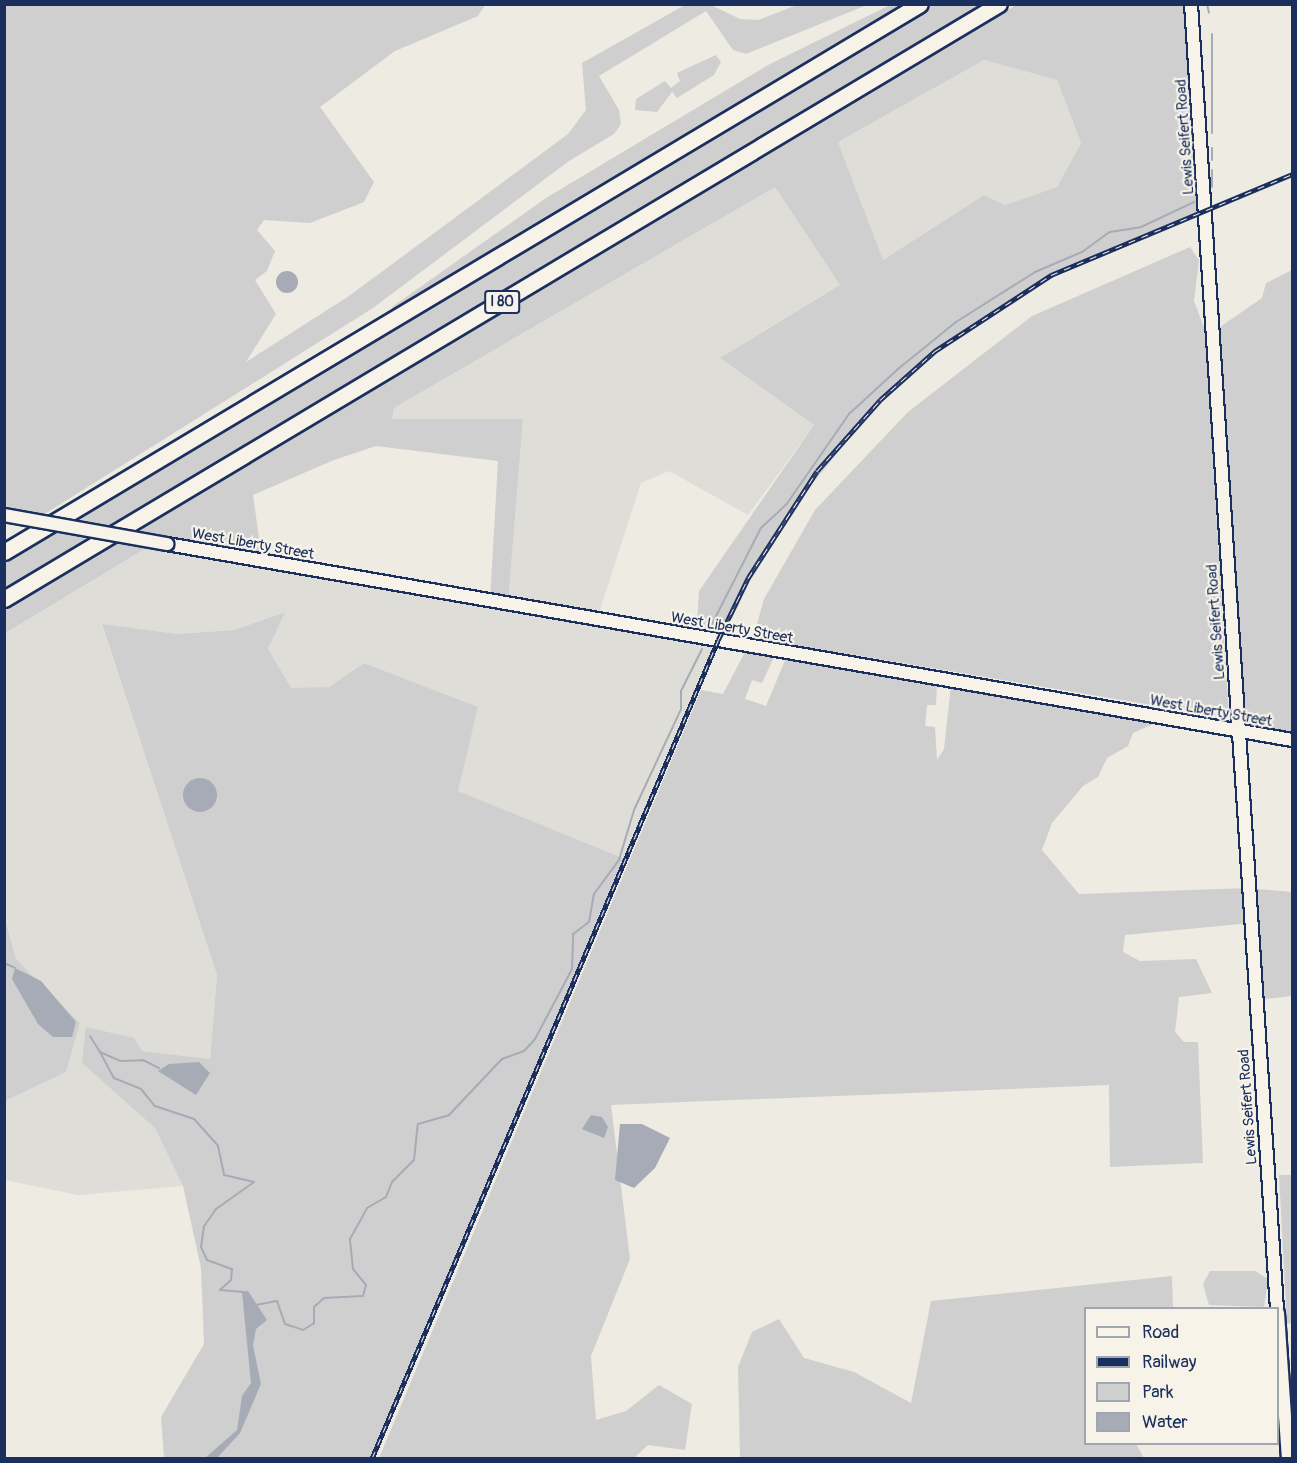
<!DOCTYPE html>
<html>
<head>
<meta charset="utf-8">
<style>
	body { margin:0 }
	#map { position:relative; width:1297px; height:1463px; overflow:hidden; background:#eeebe2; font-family:Pangolin,sans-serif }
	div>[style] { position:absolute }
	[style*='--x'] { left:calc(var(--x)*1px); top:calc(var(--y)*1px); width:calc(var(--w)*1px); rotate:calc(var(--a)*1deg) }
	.built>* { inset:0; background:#deddd8 }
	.green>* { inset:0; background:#cfcfcf }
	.water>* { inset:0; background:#a6abb5 }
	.round { border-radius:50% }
	.stream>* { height:2px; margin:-1px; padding:0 1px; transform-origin:1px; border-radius:1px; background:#a6abb5 }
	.roads { filter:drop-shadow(2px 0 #1b2f5e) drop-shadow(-2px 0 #1b2f5e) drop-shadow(0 2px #1b2f5e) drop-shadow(0 -2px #1b2f5e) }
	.secondary>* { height:12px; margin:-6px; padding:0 6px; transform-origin:6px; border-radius:6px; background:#f7f3e8 }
	.highway>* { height:15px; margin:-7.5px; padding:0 7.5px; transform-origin:7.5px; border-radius:7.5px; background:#f7f3e8 }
	.rail>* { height:4.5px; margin-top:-2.25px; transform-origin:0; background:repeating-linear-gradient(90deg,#f7f3e8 0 7px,#1b2f5e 0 14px); box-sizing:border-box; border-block:2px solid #1b2f5e }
	.bridges { filter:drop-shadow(2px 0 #1b2f5e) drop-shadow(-2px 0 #1b2f5e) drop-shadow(0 2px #1b2f5e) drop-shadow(0 -2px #1b2f5e) }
	.secondary-bridge>* { height:12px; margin:-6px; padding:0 6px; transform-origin:6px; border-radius:6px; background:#f7f3e8 }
	span { translate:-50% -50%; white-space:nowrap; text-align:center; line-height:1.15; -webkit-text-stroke:4.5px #f7f3e8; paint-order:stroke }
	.shield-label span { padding:2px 4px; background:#f7f3e8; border:2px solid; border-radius:4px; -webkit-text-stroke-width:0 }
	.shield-label { font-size:14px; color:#1b2f5e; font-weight:700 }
	.street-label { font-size:15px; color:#1b2f5e }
	.frame { position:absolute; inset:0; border:6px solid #1b2f5e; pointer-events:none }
	.legend { position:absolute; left:1084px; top:1307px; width:195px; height:138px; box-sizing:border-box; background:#f7f3e8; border:2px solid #9fa5b1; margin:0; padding:8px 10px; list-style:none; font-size:18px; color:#1b2f5e }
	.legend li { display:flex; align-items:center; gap:12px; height:30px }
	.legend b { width:30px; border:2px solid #9fa5b1 }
</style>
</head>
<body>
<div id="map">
	<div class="built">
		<div style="clip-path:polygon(984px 60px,1057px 80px,1081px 143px,1057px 187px,1005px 205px,984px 195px,883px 260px,838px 142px)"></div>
		<div style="clip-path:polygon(775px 187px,840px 285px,720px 358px,814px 425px,748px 515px,669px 471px,641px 483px,597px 619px,718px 640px,625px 859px,457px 791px,478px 707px,364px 663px,329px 687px,291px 689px,268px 649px,284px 612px,234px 630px,177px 634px,102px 625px,217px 975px,210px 1059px,142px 1051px,82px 1063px,155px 1127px,183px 1186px,78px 1195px,5px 1180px,5px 1101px,66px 1072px,80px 1023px,16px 959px,5px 913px,4px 633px,148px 547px,508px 604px,523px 420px,391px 419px,394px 408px)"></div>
	</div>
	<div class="green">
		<div style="clip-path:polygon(4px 5px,485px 5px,478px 16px,395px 51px,320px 107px,374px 182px,364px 202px,310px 223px,264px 220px,257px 230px,275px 251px,267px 271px,255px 280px,276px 314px,246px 362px,349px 296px,568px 134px,586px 110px,582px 63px,685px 5px,711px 5px,740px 19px,758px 20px,797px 5px,867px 5px,746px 54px,733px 50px,706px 11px,599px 76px,619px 110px,621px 124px,614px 134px,569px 161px,373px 308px,43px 515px,5px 509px)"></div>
		<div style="clip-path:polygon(890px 5px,907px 5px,395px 311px,392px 307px,546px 198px,770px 64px)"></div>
		<div style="clip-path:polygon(933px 5px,989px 5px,115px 528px,71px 520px)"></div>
		<div style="clip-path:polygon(evenodd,1016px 5px,1191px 5px,1204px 210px,1051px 275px,935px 351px,880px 400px,780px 524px,718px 640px,696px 637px,699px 591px,814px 425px,720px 358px,840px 285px,775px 187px,394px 408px,392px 419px,523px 419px,508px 604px,490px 601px,498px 461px,376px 446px,334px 460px,253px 495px,261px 552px,135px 531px,1016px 5px,984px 60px,1057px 80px,1081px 143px,1057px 187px,1005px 205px,984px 195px,883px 260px,838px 142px,984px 60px)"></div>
		<div style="clip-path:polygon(716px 55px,721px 62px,714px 75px,677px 98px,672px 92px,657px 112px,635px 110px,636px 99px,665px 81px,671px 88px,680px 81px,677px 73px)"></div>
		<div style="clip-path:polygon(1190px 247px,1199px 260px,1194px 301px,1205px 330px,1229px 718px,753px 638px,764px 599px,815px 510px,908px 412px,1032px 316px)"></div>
		<div style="clip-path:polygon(1292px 270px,1292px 740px,1238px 731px,1217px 329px,1262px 298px,1266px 283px)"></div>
		<div style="clip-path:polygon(55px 531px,95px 538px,5px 592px,5px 560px)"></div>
		<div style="clip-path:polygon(117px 542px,148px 547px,5px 633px,5px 609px)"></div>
		<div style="clip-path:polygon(285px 612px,268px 649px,291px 688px,329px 687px,364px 663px,478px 707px,458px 791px,625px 859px,372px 1458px,164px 1458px,161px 1417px,204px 1344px,201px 1268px,183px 1186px,155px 1128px,82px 1063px,86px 1027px,134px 1038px,142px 1051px,210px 1059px,217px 975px,102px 624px,177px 634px,234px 630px)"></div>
		<div style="clip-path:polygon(745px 652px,774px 657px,762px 683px,752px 680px,745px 699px,766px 706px,786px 658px,937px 685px,936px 705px,927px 705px,925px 726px,935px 727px,937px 760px,944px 749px,951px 686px,1158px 722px,1133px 733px,1128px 746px,1107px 758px,1098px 777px,1083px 786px,1052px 823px,1042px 850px,1079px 894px,1248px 888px,1292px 892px,1292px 996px,1256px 1000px,1251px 923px,1125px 935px,1123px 952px,1140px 961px,1196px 959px,1212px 993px,1179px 997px,1175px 1032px,1184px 1042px,1198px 1042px,1203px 1163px,1110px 1167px,1109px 1085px,611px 1105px,630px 1259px,591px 1356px,596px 1420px,626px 1411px,659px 1385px,692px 1404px,685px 1450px,648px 1445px,634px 1458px,379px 1458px,701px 690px,723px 694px)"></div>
		<div style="clip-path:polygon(4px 913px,16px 959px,80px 1023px,66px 1072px,5px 1101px)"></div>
		<div style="clip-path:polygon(1279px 1175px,1292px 1175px,1292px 1323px,1287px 1324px)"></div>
		<div style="clip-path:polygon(1210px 1271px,1255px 1271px,1268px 1279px,1264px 1307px,1209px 1305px,1203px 1284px)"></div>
		<div style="clip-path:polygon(1172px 1276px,1173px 1308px,1086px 1308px,1086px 1444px,1136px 1444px,1144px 1458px,740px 1458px,738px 1367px,752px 1332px,779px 1319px,804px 1358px,854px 1372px,911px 1403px,931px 1301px)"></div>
	</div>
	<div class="water">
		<div class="round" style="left:276px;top:271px;width:22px;height:22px"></div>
		<div class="round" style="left:183px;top:778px;width:34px;height:34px"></div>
		<div style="clip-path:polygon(15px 968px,41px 981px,76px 1022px,72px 1037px,53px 1037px,38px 1024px,12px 979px)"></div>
		<div style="clip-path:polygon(199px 1062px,210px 1073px,196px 1095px,158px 1071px,169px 1064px)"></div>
		<div style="clip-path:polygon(591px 1115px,602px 1117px,608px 1127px,604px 1138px,582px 1129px)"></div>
		<div style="clip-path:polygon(620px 1124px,642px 1124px,670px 1138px,655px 1168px,634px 1188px,615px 1180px)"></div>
		<div style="clip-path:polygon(248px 1291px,267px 1320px,256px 1329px,253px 1345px,261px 1384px,240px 1433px,217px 1458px,205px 1458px,237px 1430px,242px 1396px,251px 1383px,242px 1292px)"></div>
	</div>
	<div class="stream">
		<div style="--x:1207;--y:4;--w:9;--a:77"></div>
		<div style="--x:1212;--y:34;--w:99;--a:90"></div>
		<div style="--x:1212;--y:160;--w:12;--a:-90"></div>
		<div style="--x:1212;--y:170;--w:17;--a:90"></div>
		<div style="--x:711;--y:626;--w:110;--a:-63"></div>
		<div style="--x:761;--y:528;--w:34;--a:-43"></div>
		<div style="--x:786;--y:505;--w:111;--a:-55.3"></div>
		<div style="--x:849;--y:414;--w:67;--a:-42.6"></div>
		<div style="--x:898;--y:369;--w:75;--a:-39"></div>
		<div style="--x:956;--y:322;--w:93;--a:-32.3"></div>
		<div style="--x:1035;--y:272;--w:51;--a:-23.1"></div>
		<div style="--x:1082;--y:252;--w:34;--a:-36"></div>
		<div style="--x:1110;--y:232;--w:31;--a:-9"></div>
		<div style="--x:1141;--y:227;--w:59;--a:-25.3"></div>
		<div style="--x:4;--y:963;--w:12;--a:24"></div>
		<div style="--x:90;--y:1036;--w:19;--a:58"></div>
		<div style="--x:100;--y:1052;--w:22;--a:24"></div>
		<div style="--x:120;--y:1061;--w:23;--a:-2"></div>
		<div style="--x:143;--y:1060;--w:18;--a:27"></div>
		<div style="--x:100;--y:1052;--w:30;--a:62"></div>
		<div style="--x:114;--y:1078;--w:29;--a:22"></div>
		<div style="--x:141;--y:1089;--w:22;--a:51"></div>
		<div style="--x:155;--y:1106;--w:41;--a:18.4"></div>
		<div style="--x:194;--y:1119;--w:36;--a:48"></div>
		<div style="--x:218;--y:1146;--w:30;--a:78"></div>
		<div style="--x:224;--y:1175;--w:31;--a:13"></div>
		<div style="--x:254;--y:1182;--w:47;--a:144.6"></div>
		<div style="--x:216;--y:1209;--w:21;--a:125"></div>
		<div style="--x:204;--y:1226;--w:21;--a:98"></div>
		<div style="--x:201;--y:1247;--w:14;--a:65"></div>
		<div style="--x:207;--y:1260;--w:27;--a:20"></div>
		<div style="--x:232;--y:1269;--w:11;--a:95"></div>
		<div style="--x:231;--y:1280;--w:15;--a:138"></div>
		<div style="--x:220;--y:1290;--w:24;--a:5"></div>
		<div style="--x:256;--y:1305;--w:21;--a:-11"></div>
		<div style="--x:277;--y:1301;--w:24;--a:71"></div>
		<div style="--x:285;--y:1324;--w:19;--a:18"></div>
		<div style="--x:303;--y:1330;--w:13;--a:-32"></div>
		<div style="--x:314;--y:1323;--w:16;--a:-90"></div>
		<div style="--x:314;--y:1307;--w:13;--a:-42"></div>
		<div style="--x:324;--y:1298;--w:39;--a:-3"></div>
		<div style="--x:363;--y:1296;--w:11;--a:-75"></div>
		<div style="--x:366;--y:1285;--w:21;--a:-129"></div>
		<div style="--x:353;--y:1269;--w:30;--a:-96"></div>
		<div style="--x:350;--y:1239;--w:35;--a:-61"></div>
		<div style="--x:367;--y:1208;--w:22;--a:-30"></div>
		<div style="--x:386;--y:1197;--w:16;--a:-68"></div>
		<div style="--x:392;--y:1182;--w:31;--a:-45"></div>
		<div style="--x:414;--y:1160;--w:36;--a:-84"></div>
		<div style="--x:418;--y:1124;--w:32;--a:-16"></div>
		<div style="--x:449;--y:1115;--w:77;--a:-46.6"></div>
		<div style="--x:502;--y:1059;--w:23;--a:-20"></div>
		<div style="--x:524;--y:1051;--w:16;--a:-47"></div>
		<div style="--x:535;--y:1039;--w:79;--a:-62.1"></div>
		<div style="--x:572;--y:969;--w:35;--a:-88"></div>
		<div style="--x:573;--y:934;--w:20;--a:-37"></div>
		<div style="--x:589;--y:922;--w:28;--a:-80"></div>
		<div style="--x:594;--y:894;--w:42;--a:-53.7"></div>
		<div style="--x:619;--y:860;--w:52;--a:-73.3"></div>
		<div style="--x:634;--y:810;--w:111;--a:-65"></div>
		<div style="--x:681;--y:709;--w:18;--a:-90"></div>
		<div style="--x:681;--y:691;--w:47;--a:-63.4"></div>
	</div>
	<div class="roads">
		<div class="secondary">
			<div style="--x:1191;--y:4;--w:1307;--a:86.23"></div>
			<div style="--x:167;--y:544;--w:1142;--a:9.88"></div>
			<div style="--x:1278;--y:1313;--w:145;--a:86.1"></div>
		</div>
		<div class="highway">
			<div style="--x:4;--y:552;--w:1067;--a:-30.89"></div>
			<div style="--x:4;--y:599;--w:1159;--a:-30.88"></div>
		</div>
	</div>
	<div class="rail">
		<div style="--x:372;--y:1458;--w:888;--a:-67.07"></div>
		<div style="--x:718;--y:640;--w:69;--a:-64.2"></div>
		<div style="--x:748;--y:578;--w:127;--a:-57.2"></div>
		<div style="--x:817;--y:471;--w:95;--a:-48.4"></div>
		<div style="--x:880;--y:400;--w:74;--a:-41.7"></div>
		<div style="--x:935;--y:351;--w:139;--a:-33.2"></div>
		<div style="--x:1051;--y:275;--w:261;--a:-22.7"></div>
	</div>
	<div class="bridges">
		<div class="secondary-bridge">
			<div style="--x:4;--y:515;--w:166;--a:10.1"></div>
		</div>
	</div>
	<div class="shield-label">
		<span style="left:502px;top:302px">I 80</span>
	</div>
	<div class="street-label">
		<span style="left:1185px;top:137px;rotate:-94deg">Lewis Seifert Road</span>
		<span style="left:253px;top:544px;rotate:10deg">West Liberty Street</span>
		<span style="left:1216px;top:622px;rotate:-94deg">Lewis Seifert Road</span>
		<span style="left:732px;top:628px;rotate:10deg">West Liberty Street</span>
		<span style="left:1211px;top:711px;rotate:10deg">West Liberty Street</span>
		<span style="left:1248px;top:1107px;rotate:-94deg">Lewis Seifert Road</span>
	</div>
	<div class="frame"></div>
	<ul class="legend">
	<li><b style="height:8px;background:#f7f3e8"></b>Road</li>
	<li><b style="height:8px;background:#1b2f5e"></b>Railway</li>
	<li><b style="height:16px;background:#cfcfcf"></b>Park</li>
	<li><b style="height:16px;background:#a6abb5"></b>Water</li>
	</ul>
</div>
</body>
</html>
